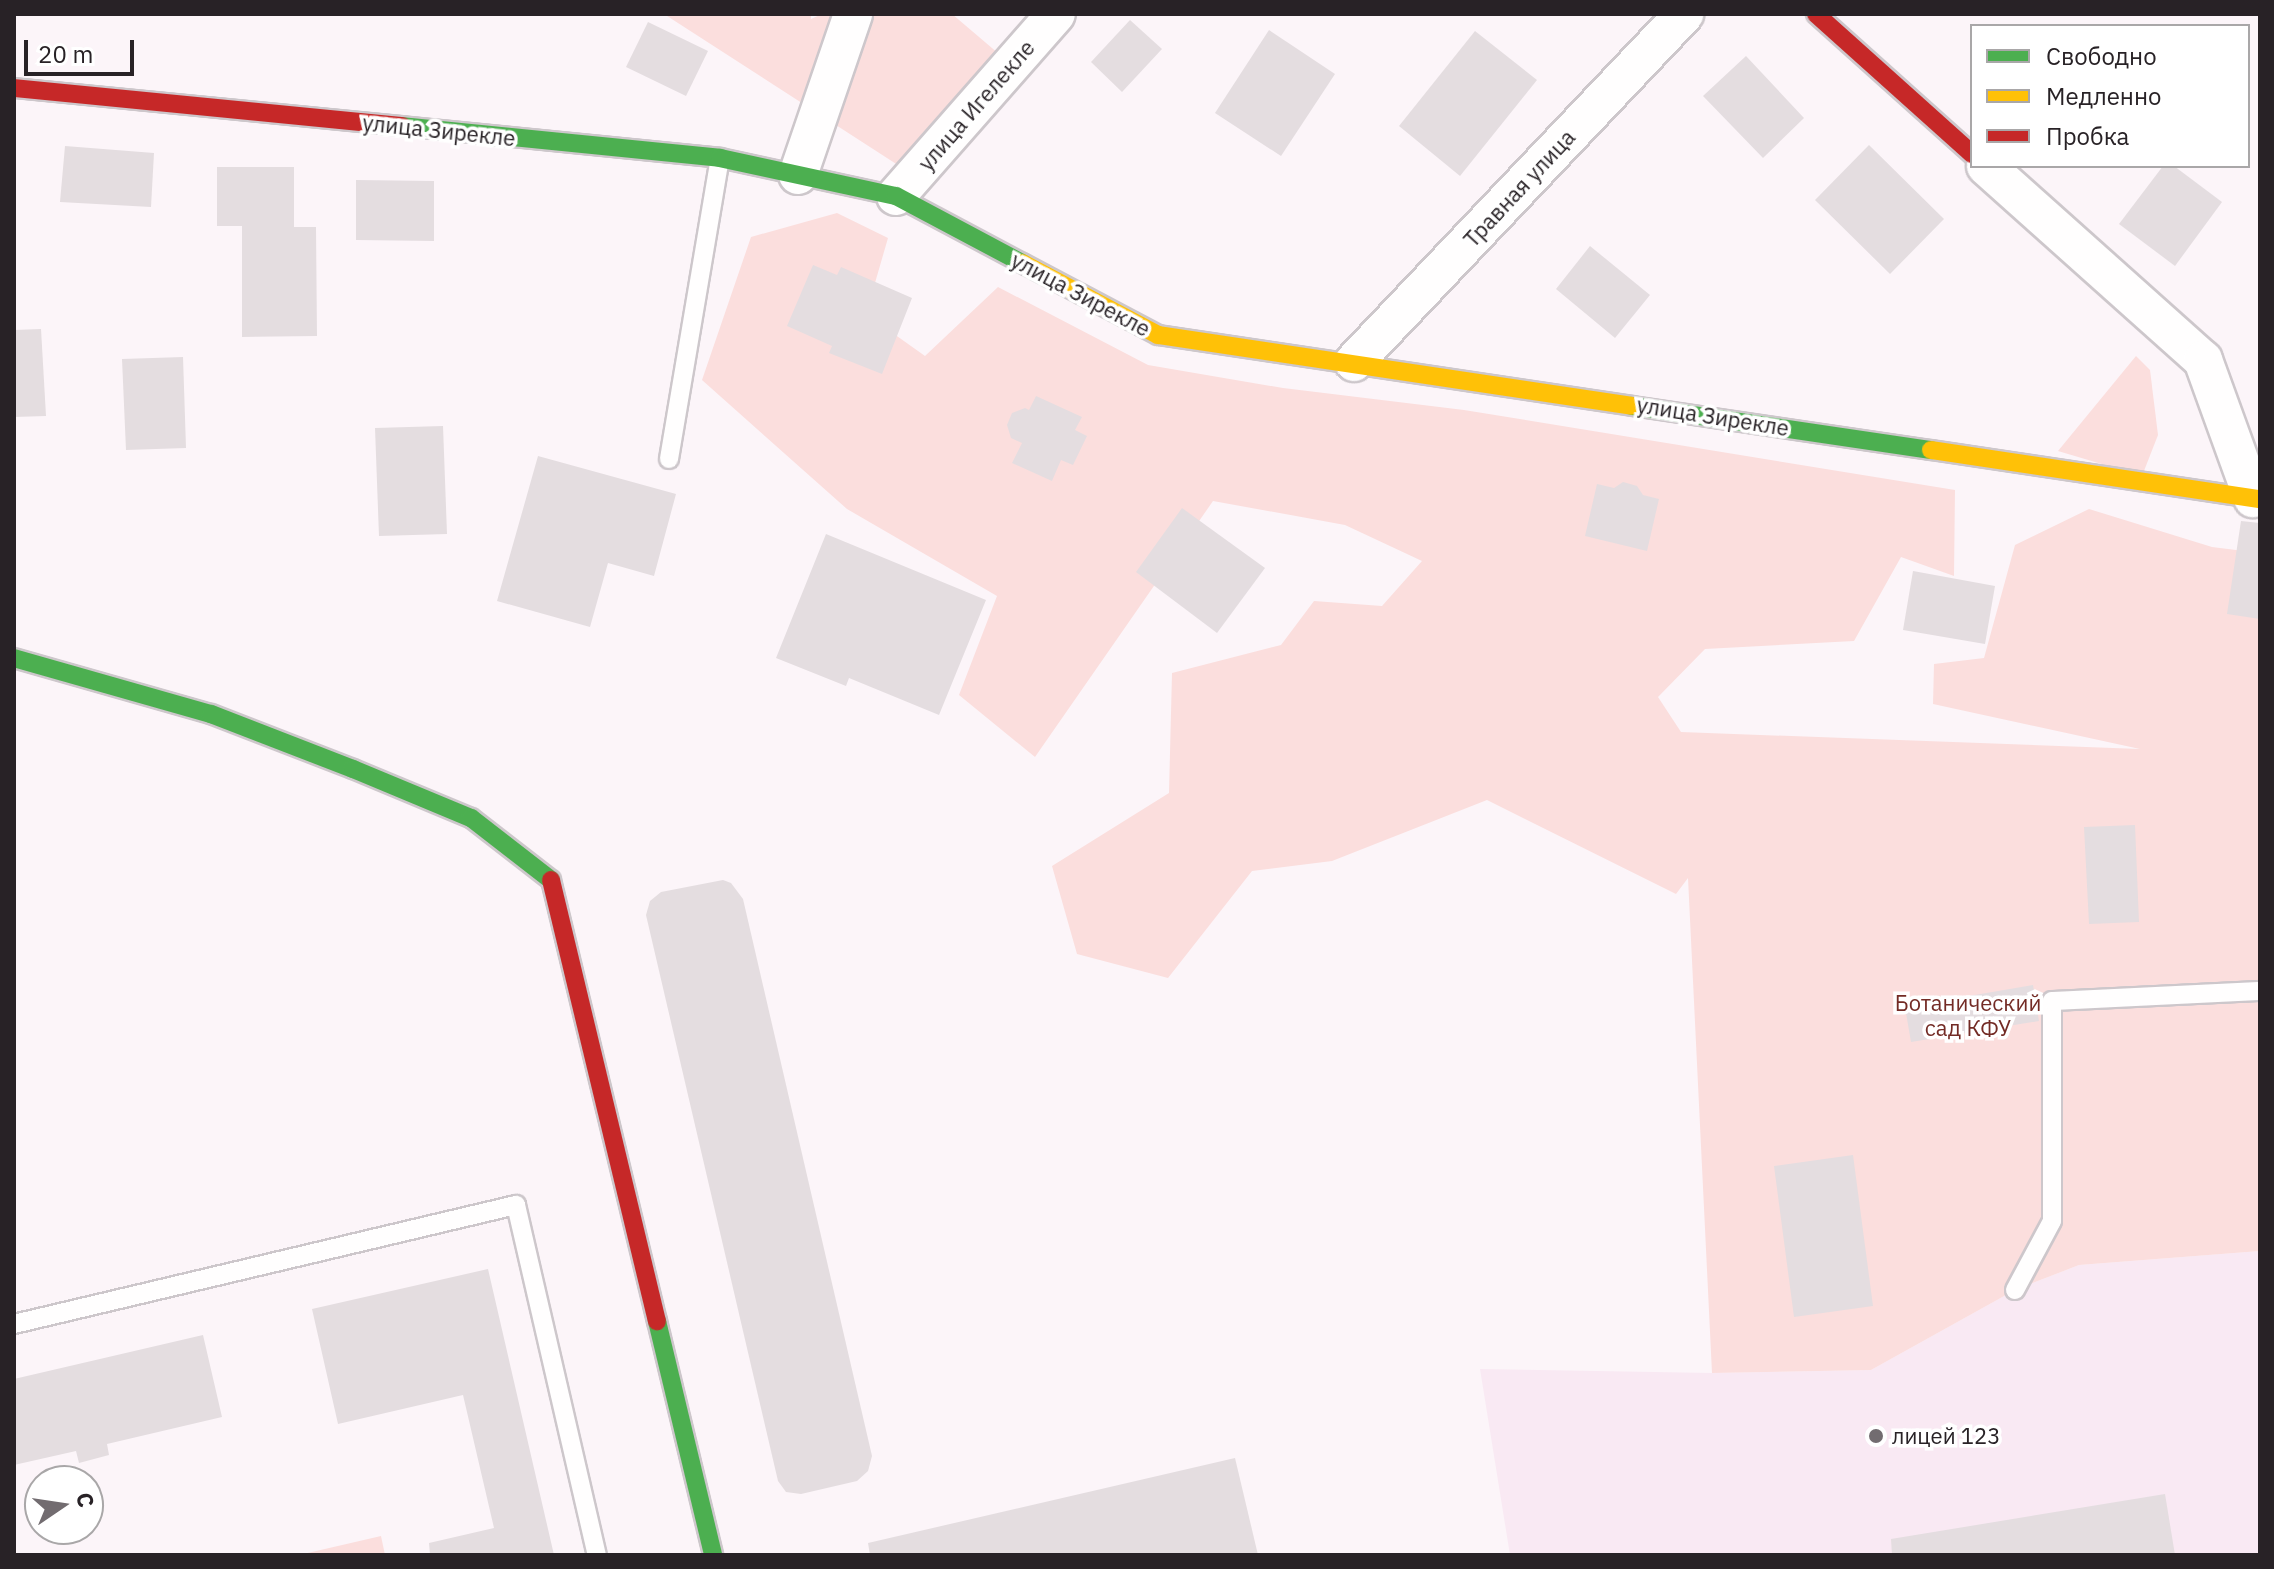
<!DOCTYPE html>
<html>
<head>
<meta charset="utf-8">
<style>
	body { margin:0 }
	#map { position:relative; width:2274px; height:1569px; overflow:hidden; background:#fcf5f9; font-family:"IBM Plex Sans",sans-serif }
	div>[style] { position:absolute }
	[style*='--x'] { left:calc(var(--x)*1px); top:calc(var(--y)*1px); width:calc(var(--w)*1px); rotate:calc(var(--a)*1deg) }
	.built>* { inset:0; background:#f9e9f3 }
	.green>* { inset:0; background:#fbdedd }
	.building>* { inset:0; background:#e4dde0 }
	.roads { filter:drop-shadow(2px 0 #cdc7cb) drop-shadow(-2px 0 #cdc7cb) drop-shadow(0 2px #cdc7cb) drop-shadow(0 -2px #cdc7cb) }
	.lane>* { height:18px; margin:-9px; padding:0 9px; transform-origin:9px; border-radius:9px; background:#fffefe }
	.street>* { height:38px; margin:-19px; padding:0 19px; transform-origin:19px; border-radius:19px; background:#fffefe }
	.fast>* { height:18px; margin:-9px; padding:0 9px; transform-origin:9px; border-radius:9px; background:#4caf50 }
	.slow>* { height:18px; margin:-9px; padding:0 9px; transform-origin:9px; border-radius:9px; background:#ffc107 }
	.jam>* { height:18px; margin:-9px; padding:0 9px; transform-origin:9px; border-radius:9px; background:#c62828 }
	.dots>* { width:22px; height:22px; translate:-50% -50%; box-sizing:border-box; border:4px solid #fff; border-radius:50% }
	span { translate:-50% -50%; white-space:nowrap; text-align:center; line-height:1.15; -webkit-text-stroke:7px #fff; paint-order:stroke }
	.street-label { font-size:22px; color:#282226 }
	.park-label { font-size:22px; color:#732b25 }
	.poi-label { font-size:22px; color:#282226 }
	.left { translate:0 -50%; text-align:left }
	.frame { position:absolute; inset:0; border:16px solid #282226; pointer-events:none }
	.legend { position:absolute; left:1970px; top:24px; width:280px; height:144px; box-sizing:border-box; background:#fff; border:2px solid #a9a7a8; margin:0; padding:10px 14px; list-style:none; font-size:24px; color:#282226 }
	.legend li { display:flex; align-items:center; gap:16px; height:40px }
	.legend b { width:40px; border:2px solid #a9a7a8 }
	.north { position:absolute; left:24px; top:1465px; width:80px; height:80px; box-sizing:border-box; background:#fff; border:2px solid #a9a7a8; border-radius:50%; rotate:77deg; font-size:22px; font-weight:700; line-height:32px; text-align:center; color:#282226 }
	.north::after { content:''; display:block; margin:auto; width:28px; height:36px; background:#726c70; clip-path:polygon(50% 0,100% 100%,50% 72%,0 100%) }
	.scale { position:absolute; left:24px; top:40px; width:110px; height:36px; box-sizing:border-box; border:4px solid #282226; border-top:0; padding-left:10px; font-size:24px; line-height:28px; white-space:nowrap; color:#282226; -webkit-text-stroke:6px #fff; paint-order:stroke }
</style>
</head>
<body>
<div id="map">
	<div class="built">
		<div style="clip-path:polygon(2260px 1251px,2260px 1555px,1510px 1555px,1480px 1369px,1712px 1373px,1871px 1370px,2015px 1290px,2079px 1265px)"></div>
	</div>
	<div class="green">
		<div style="clip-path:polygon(664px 14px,811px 14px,811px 19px,822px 14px,952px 14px,999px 54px,904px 169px)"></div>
		<div style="clip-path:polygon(837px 213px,888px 238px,866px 314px,925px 356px,998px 287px,1148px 365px,1283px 388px,1464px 410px,1955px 490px,1954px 576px,1901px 557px,1854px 641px,1705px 649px,1658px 697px,1681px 732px,2140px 749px,1933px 704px,1934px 664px,1984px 658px,2015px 545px,2089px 509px,2212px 547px,2260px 553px,2260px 1251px,2079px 1265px,2015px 1290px,1871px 1370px,1712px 1373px,1688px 878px,1676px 894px,1487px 800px,1332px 861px,1252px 871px,1168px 978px,1077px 954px,1052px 866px,1169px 793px,1172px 673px,1281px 645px,1314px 601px,1382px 606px,1422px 561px,1345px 525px,1213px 501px,1035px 757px,959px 695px,997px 596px,847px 509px,702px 380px,751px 237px)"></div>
		<div style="clip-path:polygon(2136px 356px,2150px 370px,2158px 435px,2142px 476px,2058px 451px)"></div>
		<div style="clip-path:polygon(381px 1536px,385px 1555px,299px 1555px)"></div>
	</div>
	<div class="building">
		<div style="clip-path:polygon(1130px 20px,1162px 49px,1122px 92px,1091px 62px)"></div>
		<div style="clip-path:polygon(648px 22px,708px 51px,686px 96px,626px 67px)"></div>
		<div style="clip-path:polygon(1269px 30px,1335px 74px,1281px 156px,1215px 113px)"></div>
		<div style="clip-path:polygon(1475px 31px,1537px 80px,1460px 176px,1399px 126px)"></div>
		<div style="clip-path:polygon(1746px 56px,1804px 118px,1763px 158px,1703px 96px)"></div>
		<div style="clip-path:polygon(1869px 145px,1944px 219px,1890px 274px,1815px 200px)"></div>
		<div style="clip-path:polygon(65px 146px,154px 153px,151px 207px,60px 202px)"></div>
		<div style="clip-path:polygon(2163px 166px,2174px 166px,2222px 202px,2175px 266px,2119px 224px)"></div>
		<div style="clip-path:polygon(217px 167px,294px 167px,294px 227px,316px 227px,317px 336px,242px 337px,242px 226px,217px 226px)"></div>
		<div style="clip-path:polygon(356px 180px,434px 181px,434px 241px,356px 240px)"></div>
		<div style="clip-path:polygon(1590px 246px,1650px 295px,1615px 338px,1556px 289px)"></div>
		<div style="clip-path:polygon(813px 265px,837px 275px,841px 267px,912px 298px,882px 374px,829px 353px,832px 346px,787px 326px)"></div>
		<div style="clip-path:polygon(41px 329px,46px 416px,14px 417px,14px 330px)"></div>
		<div style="clip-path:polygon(183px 357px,186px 448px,126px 450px,122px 359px)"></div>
		<div style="clip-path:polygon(1036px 396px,1082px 417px,1075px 430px,1087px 436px,1073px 465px,1061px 460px,1052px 481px,1012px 463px,1022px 443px,1011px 438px,1007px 425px,1012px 413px,1025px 408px,1029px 410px)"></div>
		<div style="clip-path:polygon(443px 426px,447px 534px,379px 536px,375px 428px)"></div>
		<div style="clip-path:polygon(538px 456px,676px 494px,654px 576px,608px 563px,590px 627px,497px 601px)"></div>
		<div style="clip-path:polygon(1623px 482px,1637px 486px,1643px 495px,1659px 499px,1647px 551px,1585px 536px,1597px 484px,1614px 488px)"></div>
		<div style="clip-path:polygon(1182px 508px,1265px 568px,1217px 633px,1136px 572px)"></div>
		<div style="clip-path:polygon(2241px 521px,2260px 523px,2260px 619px,2227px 614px)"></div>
		<div style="clip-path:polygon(826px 534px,986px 600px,939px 715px,849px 678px,846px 686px,776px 658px)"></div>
		<div style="clip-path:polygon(1913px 571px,1995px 586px,1985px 644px,1903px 630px)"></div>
		<div style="clip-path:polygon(2135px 825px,2139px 922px,2089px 924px,2084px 827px)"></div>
		<div style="clip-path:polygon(723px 880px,731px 883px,743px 899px,872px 1456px,868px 1471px,857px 1481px,801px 1494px,786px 1492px,778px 1481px,646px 915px,650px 901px,661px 892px)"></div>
		<div style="clip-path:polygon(2033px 985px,2039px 1021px,1911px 1042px,1905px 1007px)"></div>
		<div style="clip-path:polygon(1853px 1155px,1873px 1306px,1794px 1317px,1774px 1166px)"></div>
		<div style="clip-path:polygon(488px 1269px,554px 1555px,430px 1555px,429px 1543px,494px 1528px,463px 1395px,338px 1424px,312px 1309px)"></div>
		<div style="clip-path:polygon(203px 1335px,222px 1417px,107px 1444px,109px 1455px,79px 1463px,76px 1451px,14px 1465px,14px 1379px)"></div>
		<div style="clip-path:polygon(1235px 1458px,1258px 1555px,870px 1555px,868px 1543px)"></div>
		<div style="clip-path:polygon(2165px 1494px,2175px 1555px,1892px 1555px,1891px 1539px)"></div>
	</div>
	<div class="roads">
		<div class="lane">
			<div style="--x:669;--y:459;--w:305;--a:-80.4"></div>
			<div style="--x:2015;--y:1290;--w:78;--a:-61.8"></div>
			<div style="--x:2052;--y:1221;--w:220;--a:-90"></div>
			<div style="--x:2052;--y:1001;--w:208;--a:-2.8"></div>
			<div style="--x:14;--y:1324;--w:516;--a:-13.34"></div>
			<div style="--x:516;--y:1205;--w:359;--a:77"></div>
		</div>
		<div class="street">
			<div style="--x:1986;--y:166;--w:291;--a:41.8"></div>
			<div style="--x:2203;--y:360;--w:147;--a:70.1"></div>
			<div style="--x:798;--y:175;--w:170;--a:-71.1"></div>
			<div style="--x:896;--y:196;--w:242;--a:-48.7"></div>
			<div style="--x:1354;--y:362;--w:480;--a:-46.5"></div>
		</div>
		<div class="fast">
			<div style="--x:402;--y:126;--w:320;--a:5.7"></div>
			<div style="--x:720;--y:158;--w:180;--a:12.2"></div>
			<div style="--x:896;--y:196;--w:143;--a:28"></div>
			<div style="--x:1632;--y:406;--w:302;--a:8.4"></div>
			<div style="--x:14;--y:658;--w:205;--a:15.9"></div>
			<div style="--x:211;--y:714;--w:152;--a:21.2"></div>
			<div style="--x:353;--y:769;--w:128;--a:22.6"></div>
			<div style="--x:471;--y:818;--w:101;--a:37.8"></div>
			<div style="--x:657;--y:1321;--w:241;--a:76.5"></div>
		</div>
		<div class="slow">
			<div style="--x:1022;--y:263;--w:154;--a:27.9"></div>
			<div style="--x:1158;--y:335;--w:479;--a:8.5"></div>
			<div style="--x:1931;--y:450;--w:333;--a:8.5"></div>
		</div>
		<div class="jam">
			<div style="--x:1816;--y:14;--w:210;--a:41.9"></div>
			<div style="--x:14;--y:88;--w:390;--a:5.6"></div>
			<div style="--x:551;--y:880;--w:454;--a:76.5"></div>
		</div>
	</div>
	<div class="dots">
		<div style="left:1876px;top:1436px;background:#726c70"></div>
	</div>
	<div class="street-label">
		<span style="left:976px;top:105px;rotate:-49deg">улица Игелекле</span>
		<span style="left:439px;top:130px;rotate:6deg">улица Зирекле</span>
		<span style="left:1519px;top:188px;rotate:-47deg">Травная улица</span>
		<span style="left:1081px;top:294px;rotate:28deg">улица Зирекле</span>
		<span style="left:1713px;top:416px;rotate:9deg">улица Зирекле</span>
	</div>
	<div class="park-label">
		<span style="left:1968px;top:1015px">Ботанический<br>сад КФУ</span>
	</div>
	<div class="poi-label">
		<span class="left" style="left:1892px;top:1436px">лицей 123</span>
	</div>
	<div class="frame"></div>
	<ul class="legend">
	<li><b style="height:10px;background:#4caf50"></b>Свободно</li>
	<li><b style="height:10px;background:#ffc107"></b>Медленно</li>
	<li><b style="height:10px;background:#c62828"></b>Пробка</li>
	</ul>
	<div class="north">С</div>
	<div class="scale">20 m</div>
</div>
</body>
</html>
